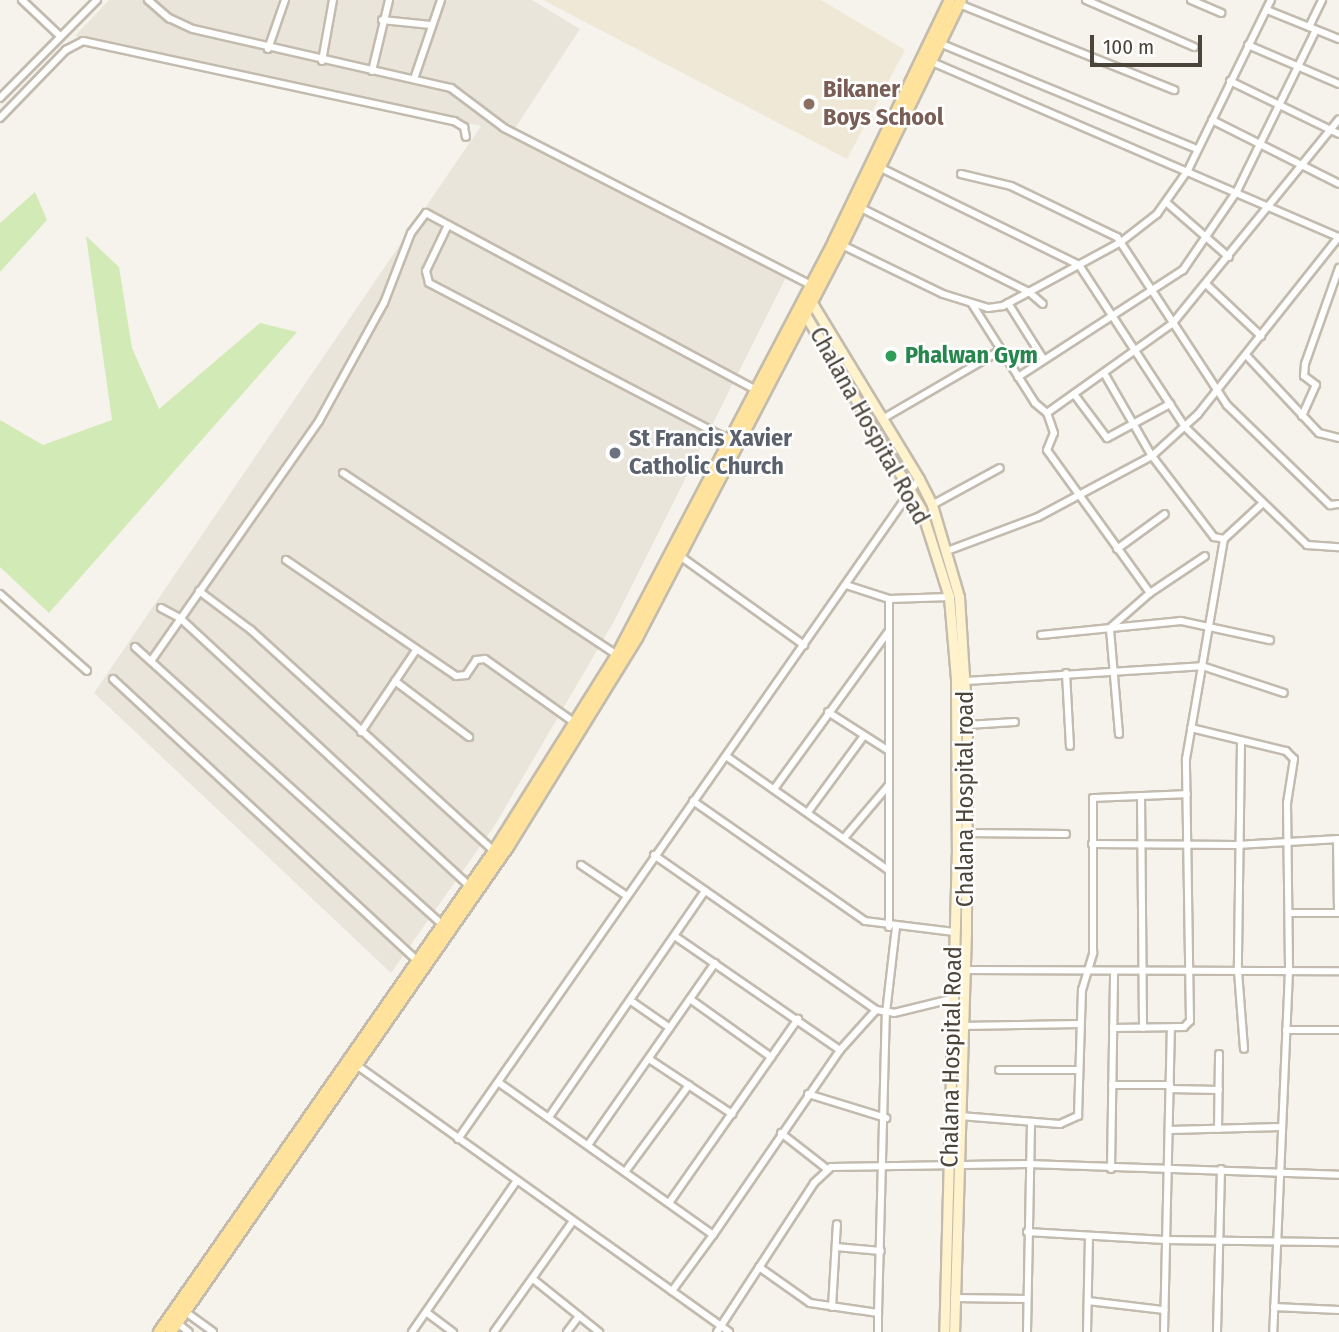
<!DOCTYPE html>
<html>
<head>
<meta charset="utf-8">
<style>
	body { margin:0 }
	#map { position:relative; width:1339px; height:1332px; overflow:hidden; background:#f6f3ec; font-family:"Fira Sans Condensed",sans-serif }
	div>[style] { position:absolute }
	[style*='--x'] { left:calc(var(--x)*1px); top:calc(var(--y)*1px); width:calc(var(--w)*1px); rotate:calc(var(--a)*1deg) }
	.residential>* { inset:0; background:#eae5da }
	.education>* { inset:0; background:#efe8d6 }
	.green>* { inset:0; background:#d2eab5 }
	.roads { filter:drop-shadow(2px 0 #c2bbae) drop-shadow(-2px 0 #c2bbae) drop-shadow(0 2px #c2bbae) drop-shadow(0 -2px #c2bbae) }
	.street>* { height:6px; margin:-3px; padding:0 3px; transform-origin:3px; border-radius:3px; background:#fff }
	.secondary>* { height:9px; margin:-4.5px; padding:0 4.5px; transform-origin:4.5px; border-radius:4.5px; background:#fff3cd }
	.primary>* { height:10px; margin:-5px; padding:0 5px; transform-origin:5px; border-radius:5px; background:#ffe39c }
	.dots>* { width:19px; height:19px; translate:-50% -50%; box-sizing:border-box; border:4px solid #fff; border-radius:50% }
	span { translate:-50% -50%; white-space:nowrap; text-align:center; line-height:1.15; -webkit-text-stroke:5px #fff; paint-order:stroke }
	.education-label { font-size:24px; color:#785e54; font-weight:700 }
	.left { translate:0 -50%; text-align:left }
	.leisure-label { font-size:24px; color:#27864d; font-weight:700 }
	.street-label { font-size:24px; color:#4b4439 }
	.worship-label { font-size:24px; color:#5b616d; font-weight:700 }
	.scale { position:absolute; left:1090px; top:35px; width:112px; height:32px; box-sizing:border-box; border:4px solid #4b4439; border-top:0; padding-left:9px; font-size:21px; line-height:24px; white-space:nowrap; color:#4b4439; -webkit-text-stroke:5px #fff; paint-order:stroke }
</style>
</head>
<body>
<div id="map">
	<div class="residential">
		<div style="clip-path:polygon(109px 0,277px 0,287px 5px,290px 0,532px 0,580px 29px,515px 128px,790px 269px,613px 623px,495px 825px,391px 973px,94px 693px,481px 126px,75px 36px)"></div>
	</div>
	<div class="education">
		<div style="clip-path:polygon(543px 0,821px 0,905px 50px,847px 159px)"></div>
	</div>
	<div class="green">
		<div style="clip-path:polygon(35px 192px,47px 220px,0 272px,0 223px)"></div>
		<div style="clip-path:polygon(86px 236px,119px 267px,132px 348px,159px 409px,260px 323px,297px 332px,49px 613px,0 567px,0 420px,43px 445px,112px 420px)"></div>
	</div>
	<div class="roads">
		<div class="street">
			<div style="--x:22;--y:0;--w:52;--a:43.5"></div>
			<div style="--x:148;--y:0;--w:28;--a:41"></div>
			<div style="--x:169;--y:18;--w:26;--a:25"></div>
			<div style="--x:193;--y:29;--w:265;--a:12.9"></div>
			<div style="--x:451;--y:88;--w:66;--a:37"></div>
			<div style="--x:504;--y:128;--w:345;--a:27.1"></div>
			<div style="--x:1086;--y:0;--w:118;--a:23.5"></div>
			<div style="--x:1191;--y:0;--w:33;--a:23"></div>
			<div style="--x:959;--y:4;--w:232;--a:21.8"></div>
			<div style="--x:1267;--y:10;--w:78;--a:21.9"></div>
			<div style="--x:382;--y:20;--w:49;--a:5.8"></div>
			<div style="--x:1309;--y:27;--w:30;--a:-64"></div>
			<div style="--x:937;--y:42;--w:281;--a:22.4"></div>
			<div style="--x:1248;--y:45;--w:99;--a:23.2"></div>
			<div style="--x:268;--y:49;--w:52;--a:-70.9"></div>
			<div style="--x:322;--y:61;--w:62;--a:-79.8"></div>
			<div style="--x:932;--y:62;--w:443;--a:23.3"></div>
			<div style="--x:372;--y:71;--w:73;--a:-76.5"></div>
			<div style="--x:414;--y:79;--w:83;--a:-71.1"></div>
			<div style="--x:1230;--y:81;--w:121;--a:25.9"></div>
			<div style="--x:0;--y:98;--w:138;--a:-45.3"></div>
			<div style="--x:0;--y:118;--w:95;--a:-45.9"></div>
			<div style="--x:66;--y:50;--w:19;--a:-28"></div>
			<div style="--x:83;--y:41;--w:380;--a:12.2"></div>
			<div style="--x:454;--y:121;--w:12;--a:31"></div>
			<div style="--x:464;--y:127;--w:10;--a:79"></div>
			<div style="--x:1212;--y:120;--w:142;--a:26.7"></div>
			<div style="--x:881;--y:168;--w:220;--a:26.1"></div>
			<div style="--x:1079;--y:265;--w:194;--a:56.8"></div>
			<div style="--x:1185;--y:427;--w:170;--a:44"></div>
			<div style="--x:1307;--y:545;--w:32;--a:4"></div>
			<div style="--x:961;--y:174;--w:51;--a:13.5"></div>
			<div style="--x:1011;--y:186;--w:118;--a:25.7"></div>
			<div style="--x:1117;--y:237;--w:201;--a:56.8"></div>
			<div style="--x:1227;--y:405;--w:144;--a:44.2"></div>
			<div style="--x:1330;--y:505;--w:9;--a:-6"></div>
			<div style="--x:1167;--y:203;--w:82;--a:41.1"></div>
			<div style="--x:861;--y:208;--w:188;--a:26.6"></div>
			<div style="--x:1029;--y:292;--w:18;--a:41"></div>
			<div style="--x:448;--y:225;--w:51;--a:115.6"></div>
			<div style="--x:426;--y:271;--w:12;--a:76"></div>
			<div style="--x:429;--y:283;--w:339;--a:27.6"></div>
			<div style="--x:842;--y:245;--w:112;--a:25.9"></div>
			<div style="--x:943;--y:294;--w:47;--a:17.3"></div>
			<div style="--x:988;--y:308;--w:15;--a:-8"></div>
			<div style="--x:1003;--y:306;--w:134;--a:-28.5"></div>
			<div style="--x:1121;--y:242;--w:46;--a:-37.9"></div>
			<div style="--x:1157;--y:214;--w:54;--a:-54.8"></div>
			<div style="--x:1188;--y:170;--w:189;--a:-64"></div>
			<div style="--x:1206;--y:284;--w:76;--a:43.4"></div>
			<div style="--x:1008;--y:303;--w:67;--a:57.7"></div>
			<div style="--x:972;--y:304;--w:117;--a:57.5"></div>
			<div style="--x:1035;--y:403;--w:16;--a:40"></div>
			<div style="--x:1246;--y:355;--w:107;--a:46.9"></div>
			<div style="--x:1319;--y:433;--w:21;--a:14"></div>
			<div style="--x:1104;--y:373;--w:96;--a:60"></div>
			<div style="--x:1152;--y:456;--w:102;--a:52.6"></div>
			<div style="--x:1214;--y:537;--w:10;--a:11"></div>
			<div style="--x:1224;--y:539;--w:53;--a:-42.7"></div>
			<div style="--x:1018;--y:377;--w:197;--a:-33"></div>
			<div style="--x:1183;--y:270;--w:96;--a:-55.6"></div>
			<div style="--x:1237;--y:191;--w:179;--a:-63.9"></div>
			<div style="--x:1074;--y:394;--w:55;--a:53.1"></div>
			<div style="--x:1107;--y:438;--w:72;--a:-28.4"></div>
			<div style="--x:1302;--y:416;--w:34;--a:-66"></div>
			<div style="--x:1316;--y:385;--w:15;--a:-143"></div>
			<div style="--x:1304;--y:376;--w:12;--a:-85"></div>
			<div style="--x:1305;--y:364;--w:102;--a:-70.5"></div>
			<div style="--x:884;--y:418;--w:135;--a:-30.2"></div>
			<div style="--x:343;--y:473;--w:329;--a:33.6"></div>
			<div style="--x:932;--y:505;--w:77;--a:-28.6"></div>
			<div style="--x:1117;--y:549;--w:59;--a:-36.1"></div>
			<div style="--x:947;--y:551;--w:97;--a:-20.5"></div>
			<div style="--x:1038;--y:517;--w:129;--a:-28.2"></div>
			<div style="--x:1152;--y:456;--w:62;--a:-42.4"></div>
			<div style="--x:1198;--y:414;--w:226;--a:-51.5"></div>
			<div style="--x:680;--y:556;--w:153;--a:35.7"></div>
			<div style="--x:286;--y:560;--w:206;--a:34.3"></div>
			<div style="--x:456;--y:676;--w:10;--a:-6"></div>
			<div style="--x:466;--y:675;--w:18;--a:-56"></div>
			<div style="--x:476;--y:660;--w:9;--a:-6"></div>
			<div style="--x:485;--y:659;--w:110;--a:35.4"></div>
			<div style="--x:846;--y:585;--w:45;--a:18"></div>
			<div style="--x:889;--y:599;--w:61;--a:-1.9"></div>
			<div style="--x:199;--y:591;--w:65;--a:36.9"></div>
			<div style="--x:251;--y:630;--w:328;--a:42.3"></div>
			<div style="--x:1150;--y:593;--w:176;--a:-125.8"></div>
			<div style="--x:1047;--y:450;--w:18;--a:-68"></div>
			<div style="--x:1054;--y:433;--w:21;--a:-109"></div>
			<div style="--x:1047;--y:413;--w:153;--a:-35.5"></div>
			<div style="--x:1172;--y:324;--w:264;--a:-50.8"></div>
			<div style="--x:0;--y:594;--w:116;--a:41.5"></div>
			<div style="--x:889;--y:599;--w:328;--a:90"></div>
			<div style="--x:161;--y:608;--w:21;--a:28"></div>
			<div style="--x:180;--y:618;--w:394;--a:42.8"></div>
			<div style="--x:1041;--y:635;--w:141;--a:-5.7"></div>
			<div style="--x:1181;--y:621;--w:91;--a:12.1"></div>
			<div style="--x:135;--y:647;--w:413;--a:42.1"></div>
			<div style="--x:151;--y:661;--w:293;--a:-55"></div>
			<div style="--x:319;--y:421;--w:135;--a:-61.2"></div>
			<div style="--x:384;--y:303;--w:75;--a:-68.9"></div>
			<div style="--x:411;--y:233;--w:25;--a:-53"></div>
			<div style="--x:426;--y:213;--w:374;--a:28.2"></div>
			<div style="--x:1066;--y:673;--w:73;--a:86.9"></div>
			<div style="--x:113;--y:679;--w:415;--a:42.8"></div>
			<div style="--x:395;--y:681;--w:93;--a:37.1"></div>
			<div style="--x:966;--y:681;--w:236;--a:-3.6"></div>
			<div style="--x:1202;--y:666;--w:86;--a:18.2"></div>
			<div style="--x:828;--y:712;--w:72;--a:32.6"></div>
			<div style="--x:967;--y:725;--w:48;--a:-3.6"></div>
			<div style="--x:1191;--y:728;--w:98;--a:13.6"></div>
			<div style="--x:1286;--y:751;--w:11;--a:45"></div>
			<div style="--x:1294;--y:759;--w:45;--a:99"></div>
			<div style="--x:1287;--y:803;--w:168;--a:89.3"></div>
			<div style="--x:1289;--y:971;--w:361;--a:92.5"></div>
			<div style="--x:361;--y:732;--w:99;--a:-56.1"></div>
			<div style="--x:1119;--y:734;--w:106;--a:-94.9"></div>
			<div style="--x:1110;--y:628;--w:53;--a:-41.2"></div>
			<div style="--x:1150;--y:593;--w:66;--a:-33.9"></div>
			<div style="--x:1241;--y:742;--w:229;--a:90.8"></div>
			<div style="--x:1238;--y:971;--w:78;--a:85.6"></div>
			<div style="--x:726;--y:756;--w:198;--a:35.1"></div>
			<div style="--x:774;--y:789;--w:194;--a:-54"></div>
			<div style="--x:1141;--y:796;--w:232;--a:89.5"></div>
			<div style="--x:693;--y:801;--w:210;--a:34.9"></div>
			<div style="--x:865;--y:921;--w:91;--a:7"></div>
			<div style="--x:808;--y:812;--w:93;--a:-53.7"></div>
			<div style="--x:966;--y:833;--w:100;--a:0.6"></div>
			<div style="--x:844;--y:838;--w:68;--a:-49.8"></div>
			<div style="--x:1337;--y:839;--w:74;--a:89.2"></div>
			<div style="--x:1092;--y:844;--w:145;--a:0.4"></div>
			<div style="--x:1237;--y:845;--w:102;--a:-3.4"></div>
			<div style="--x:654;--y:855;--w:271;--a:34.9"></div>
			<div style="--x:876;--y:1010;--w:18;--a:9"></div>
			<div style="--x:894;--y:1013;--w:63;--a:-13.8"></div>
			<div style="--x:581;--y:865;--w:55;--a:34"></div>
			<div style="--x:1289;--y:913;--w:50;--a:0"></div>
			<div style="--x:676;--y:937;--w:199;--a:34.6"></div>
			<div style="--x:964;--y:970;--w:375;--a:0.2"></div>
			<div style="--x:690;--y:999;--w:100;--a:35.6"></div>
			<div style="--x:631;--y:1001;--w:47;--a:34.7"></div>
			<div style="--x:961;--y:1026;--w:119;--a:-1"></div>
			<div style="--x:1113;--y:1028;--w:71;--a:-0.8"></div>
			<div style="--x:1184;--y:1027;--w:8;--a:-45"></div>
			<div style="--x:1190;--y:1021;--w:262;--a:-90.9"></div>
			<div style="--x:1186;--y:759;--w:223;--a:-80.2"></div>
			<div style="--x:1286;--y:1030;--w:53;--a:0"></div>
			<div style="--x:649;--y:1059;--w:100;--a:33.5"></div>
			<div style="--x:355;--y:1064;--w:460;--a:35.6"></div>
			<div style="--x:999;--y:1070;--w:80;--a:0"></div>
			<div style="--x:498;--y:1082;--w:264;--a:35.4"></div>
			<div style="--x:713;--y:1235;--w:224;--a:-55.5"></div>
			<div style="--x:840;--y:1050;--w:54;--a:-48"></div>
			<div style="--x:1112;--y:1085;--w:58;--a:0"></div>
			<div style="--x:1170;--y:1089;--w:49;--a:1.2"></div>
			<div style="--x:808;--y:1094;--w:82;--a:17.1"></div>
			<div style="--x:960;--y:1116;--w:100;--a:4.6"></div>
			<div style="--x:1060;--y:1124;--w:20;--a:-24"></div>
			<div style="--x:1078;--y:1116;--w:126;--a:-88.2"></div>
			<div style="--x:1082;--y:990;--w:39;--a:-73"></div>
			<div style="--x:1093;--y:953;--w:155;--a:-90"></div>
			<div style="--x:1093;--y:798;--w:94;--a:-2.4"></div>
			<div style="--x:549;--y:1117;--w:275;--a:-55.4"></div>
			<div style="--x:1218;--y:1129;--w:75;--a:-89.2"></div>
			<div style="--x:1170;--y:1130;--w:111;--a:-1.5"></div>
			<div style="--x:781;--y:1133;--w:57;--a:37.9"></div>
			<div style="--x:458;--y:1139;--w:805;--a:-55.07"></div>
			<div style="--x:588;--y:1145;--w:222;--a:-55.1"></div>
			<div style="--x:1111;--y:1169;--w:196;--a:-89.1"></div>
			<div style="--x:625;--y:1172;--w:108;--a:-53.7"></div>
			<div style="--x:669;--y:1203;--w:225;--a:-55"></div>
			<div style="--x:1027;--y:1232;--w:138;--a:3.3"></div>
			<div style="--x:1165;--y:1240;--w:174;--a:0.7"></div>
			<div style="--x:836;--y:1247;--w:45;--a:5.1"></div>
			<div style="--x:759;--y:1267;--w:62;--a:35.2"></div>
			<div style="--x:810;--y:1303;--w:69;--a:8.4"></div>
			<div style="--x:878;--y:1313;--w:19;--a:90"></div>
			<div style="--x:533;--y:1279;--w:85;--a:38.8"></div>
			<div style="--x:672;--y:1291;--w:69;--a:-53.8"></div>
			<div style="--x:954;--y:1298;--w:73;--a:0.8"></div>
			<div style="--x:1088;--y:1301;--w:77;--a:6.8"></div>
			<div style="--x:832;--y:1307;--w:83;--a:-86.6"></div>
			<div style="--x:1274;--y:1307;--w:65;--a:2.6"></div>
			<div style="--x:183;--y:1310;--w:37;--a:36"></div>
			<div style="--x:426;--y:1312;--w:34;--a:37"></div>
			<div style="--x:878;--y:1313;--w:300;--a:-88.5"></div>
			<div style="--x:886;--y:1013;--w:87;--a:-83.4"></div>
			<div style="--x:176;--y:1322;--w:16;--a:38"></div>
			<div style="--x:412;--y:1332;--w:183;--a:-55.3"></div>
			<div style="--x:494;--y:1332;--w:136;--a:-54.6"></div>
			<div style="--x:567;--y:1332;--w:20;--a:-53"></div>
			<div style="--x:717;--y:1332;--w:178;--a:-56.9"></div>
			<div style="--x:814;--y:1183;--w:23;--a:-43"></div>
			<div style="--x:831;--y:1167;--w:197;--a:-0.9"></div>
			<div style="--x:1028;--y:1164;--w:311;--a:2"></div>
			<div style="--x:1027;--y:1332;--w:210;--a:-88.9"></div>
			<div style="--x:1087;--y:1332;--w:96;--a:-88.8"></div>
			<div style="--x:1164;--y:1332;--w:304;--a:-88.7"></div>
			<div style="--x:1217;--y:1332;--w:163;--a:-88.6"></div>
		</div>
		<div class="secondary">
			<div style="--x:809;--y:298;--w:212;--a:58.7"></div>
			<div style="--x:919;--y:479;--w:29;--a:63"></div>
			<div style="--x:932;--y:505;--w:96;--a:73.6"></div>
			<div style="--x:959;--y:597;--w:128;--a:86.4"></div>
			<div style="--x:967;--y:725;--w:205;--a:90.3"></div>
			<div style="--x:966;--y:930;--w:402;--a:91.7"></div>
			<div style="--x:803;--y:311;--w:230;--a:59.2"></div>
			<div style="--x:921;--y:509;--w:92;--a:72.3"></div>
			<div style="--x:949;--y:597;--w:81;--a:85.1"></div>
			<div style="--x:956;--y:678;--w:170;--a:89.7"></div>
			<div style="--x:957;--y:848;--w:484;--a:91.5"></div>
		</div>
		<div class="primary">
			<div style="--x:159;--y:1332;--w:586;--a:-55.14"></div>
			<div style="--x:494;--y:851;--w:231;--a:-57.9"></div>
			<div style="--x:617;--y:655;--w:467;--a:-62.3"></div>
			<div style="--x:834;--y:241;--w:267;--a:-64.3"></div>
			<div style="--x:171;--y:1332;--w:591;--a:-55.21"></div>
			<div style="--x:508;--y:847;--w:246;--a:-58.3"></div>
			<div style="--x:637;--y:638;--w:443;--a:-62.5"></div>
			<div style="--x:842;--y:245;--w:272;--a:-64.1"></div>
		</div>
	</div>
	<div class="dots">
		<div style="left:809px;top:104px;background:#8d6e63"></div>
		<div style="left:891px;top:356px;background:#2e9e5b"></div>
		<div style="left:615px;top:453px;background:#6b7280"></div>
	</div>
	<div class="education-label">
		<span class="left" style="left:823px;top:104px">Bikaner<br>Boys School</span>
	</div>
	<div class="leisure-label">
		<span class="left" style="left:905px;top:356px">Phalwan Gym</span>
	</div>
	<div class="street-label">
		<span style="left:869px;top:426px;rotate:61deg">Chalana Hospital Road</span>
		<span style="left:966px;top:799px;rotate:-90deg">Chalana Hospital road</span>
		<span style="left:952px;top:1057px;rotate:-89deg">Chalana Hospital Road</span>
	</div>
	<div class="worship-label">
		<span class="left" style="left:629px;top:453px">St Francis Xavier<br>Catholic Church</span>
	</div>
	<div class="scale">100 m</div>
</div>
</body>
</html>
